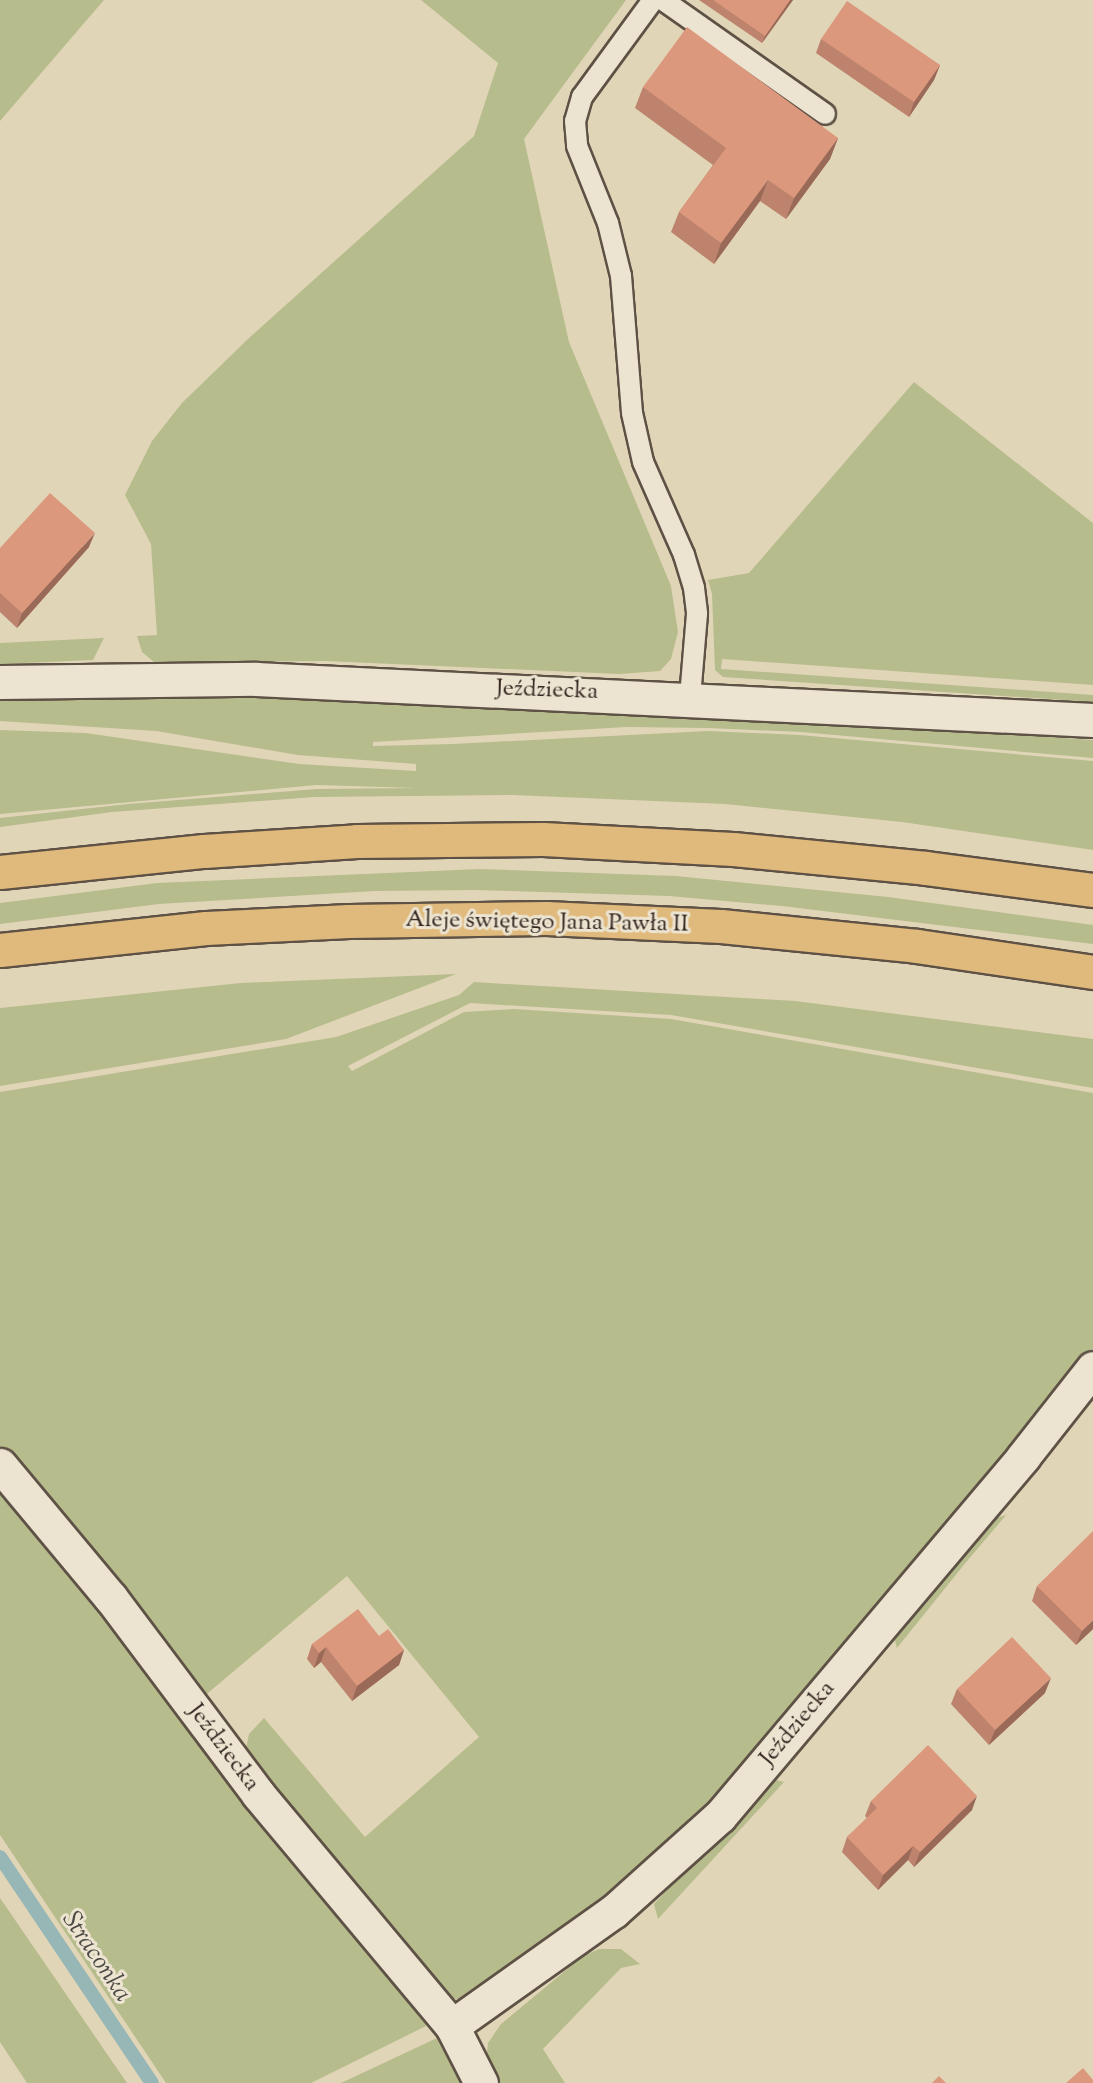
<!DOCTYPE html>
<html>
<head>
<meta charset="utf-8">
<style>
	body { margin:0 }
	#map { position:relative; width:1093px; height:2083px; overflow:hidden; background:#e1d5b8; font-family:"Sorts Mill Goudy",serif }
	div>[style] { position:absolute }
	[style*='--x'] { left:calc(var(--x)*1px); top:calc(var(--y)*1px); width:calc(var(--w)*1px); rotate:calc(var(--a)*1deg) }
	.green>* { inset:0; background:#b7bc8c }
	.stream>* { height:14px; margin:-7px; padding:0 7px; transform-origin:7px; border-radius:7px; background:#96b7b6 }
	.roads { filter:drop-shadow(2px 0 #5e5145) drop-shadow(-2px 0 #5e5145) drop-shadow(0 2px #5e5145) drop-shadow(0 -2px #5e5145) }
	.lane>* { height:20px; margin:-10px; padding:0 10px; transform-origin:10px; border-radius:10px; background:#ece4d1 }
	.street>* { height:33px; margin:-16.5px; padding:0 16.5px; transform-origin:16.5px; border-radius:16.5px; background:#ece4d1 }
	.highway>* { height:33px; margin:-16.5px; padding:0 16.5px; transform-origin:16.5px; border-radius:16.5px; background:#e0ba7c }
	.wall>* { inset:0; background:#bd836c }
	.shaded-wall>* { inset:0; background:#9a6a58 }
	.building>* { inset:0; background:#dc987d }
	span { translate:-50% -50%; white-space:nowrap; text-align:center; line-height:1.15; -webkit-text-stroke:6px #ece4d1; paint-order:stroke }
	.street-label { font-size:24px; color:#32251f }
	.water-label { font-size:26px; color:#4b4a45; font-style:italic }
</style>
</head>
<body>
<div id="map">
	<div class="green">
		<div style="clip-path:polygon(0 0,104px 0,0 121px)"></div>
		<div style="clip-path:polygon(421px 0,626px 0,524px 139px,569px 342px,671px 586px,678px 632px,671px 659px,660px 671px,619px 674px,326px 661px,154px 662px,142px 652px,137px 636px,157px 635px,151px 544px,125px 495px,152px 441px,182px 403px,249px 338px,474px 136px,498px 63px)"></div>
		<div style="clip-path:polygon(914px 382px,1093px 523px,1093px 685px,722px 659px,721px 669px,1093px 695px,1093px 702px,723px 677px,715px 670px,712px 594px,708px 580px,749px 573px)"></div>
		<div style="clip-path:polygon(104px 638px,93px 660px,0 664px,0 643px)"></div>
		<div style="clip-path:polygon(136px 695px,337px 696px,724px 714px,1093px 740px,1093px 758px,801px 732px,708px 728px,626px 727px,373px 742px,373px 746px,453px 744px,708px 731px,800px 735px,1093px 761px,1093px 850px,902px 822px,725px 804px,513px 795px,315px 797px,112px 812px,0 827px,0 818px,128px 804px,317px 789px,416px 788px,316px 785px,0 814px,0 730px,86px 733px,299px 764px,416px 771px,416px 764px,298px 755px,156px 731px,0 721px,0 699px)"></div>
		<div style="clip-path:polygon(480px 869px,676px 876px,888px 897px,1093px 925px,1093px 944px,782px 906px,669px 896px,475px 890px,375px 891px,159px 904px,0 924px,0 903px,157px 883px)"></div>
		<div style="clip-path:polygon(456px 974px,286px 1039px,0 1086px,0 1008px,241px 983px)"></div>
		<div style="clip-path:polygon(474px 982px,795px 1001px,1093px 1039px,1093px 1088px,671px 1015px,470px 1003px,348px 1066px,352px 1071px,464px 1012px,514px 1009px,671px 1019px,1093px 1093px,1093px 1349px,751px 1763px,662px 1853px,470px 2001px,444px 1997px,245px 1753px,249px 1734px,264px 1718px,365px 1837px,479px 1737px,347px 1576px,202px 1698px,0 1453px,0 1092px,336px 1037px,459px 995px)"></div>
		<div style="clip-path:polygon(0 1479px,425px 2017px,426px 2026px,311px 2083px,166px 2083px,0 1835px)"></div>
		<div style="clip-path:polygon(1006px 1515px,963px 1566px,897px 1648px,893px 1634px,989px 1520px)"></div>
		<div style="clip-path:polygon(772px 1779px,784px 1782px,658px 1919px,654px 1904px)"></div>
		<div style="clip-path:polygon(0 1898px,127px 2083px,27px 2083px,0 2042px)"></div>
		<div style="clip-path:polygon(599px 1949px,621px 1949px,640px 1964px,621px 1968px,543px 2049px,565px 2083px,500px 2083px,486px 2061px,488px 2043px,501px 2024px,583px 1956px)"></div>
		<div style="clip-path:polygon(437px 2038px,447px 2043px,468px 2083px,341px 2083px)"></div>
	</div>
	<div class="stream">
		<div style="--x:0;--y:1857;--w:272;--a:56.1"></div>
	</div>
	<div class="roads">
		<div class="lane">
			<div style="--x:653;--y:0;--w:120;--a:126.2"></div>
			<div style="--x:582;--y:97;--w:25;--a:106"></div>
			<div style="--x:575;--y:121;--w:25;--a:85"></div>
			<div style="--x:577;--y:146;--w:83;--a:68.1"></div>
			<div style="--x:608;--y:223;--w:55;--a:76.2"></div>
			<div style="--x:621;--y:276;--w:137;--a:85.4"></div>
			<div style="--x:632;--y:413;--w:50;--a:77.3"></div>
			<div style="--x:643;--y:462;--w:102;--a:66.2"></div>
			<div style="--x:684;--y:555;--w:34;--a:73"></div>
			<div style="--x:694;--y:588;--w:26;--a:83"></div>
			<div style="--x:697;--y:614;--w:84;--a:94.8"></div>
			<div style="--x:663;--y:0;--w:198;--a:35.1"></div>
		</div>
		<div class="street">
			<div style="--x:0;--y:682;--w:256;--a:-0.7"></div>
			<div style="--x:256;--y:679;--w:838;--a:2.8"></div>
			<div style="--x:0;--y:1465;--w:173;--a:50.2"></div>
			<div style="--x:111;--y:1598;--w:245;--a:53.1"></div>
			<div style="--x:258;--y:1794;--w:302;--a:50.1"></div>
			<div style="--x:481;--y:2083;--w:64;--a:-117"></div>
			<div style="--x:452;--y:2026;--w:199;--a:-35.4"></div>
			<div style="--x:614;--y:1911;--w:142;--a:-41.9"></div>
			<div style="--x:720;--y:1816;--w:470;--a:-49.8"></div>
			<div style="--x:1023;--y:1457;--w:113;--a:-51.8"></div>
		</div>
		<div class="highway">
			<div style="--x:0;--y:872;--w:205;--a:-5.9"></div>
			<div style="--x:204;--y:851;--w:153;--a:-3.7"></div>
			<div style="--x:357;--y:841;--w:186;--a:-0.6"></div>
			<div style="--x:543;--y:839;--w:190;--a:3"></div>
			<div style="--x:733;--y:849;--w:194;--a:5.6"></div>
			<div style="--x:926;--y:868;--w:168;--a:7.5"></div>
			<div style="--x:0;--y:950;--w:207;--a:-6.1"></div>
			<div style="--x:206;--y:928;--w:143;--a:-2.8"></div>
			<div style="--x:349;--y:921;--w:197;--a:-0.9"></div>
			<div style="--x:546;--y:918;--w:175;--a:2.6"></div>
			<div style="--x:721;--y:926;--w:197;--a:5.8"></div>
			<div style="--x:917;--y:946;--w:178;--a:8.4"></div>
		</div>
	</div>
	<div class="wall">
		<div style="clip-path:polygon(699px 0,793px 0,762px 43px)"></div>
		<div style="clip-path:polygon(821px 39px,940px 65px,934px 80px,909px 117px,816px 53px)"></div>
		<div style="clip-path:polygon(643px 87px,838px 138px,830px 159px,786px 219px,760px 201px,714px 264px,671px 232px,679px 212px,713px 165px,635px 108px)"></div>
		<div style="clip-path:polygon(89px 547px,17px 628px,0 612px,0 548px)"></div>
		<div style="clip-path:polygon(1037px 1586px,1093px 1629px,1076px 1645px,1032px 1601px)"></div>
		<div style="clip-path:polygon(379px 1636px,404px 1650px,399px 1665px,352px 1701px,321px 1662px,314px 1668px,307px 1659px,312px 1644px)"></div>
		<div style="clip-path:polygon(957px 1689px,1045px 1693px,989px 1745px,951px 1704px)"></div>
		<div style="clip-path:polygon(871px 1801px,972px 1810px,914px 1867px,908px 1860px,878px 1890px,842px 1852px,847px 1837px,867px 1818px,865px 1816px)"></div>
	</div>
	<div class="shaded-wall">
		<div style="clip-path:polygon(790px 0,793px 0,762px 43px,765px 36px)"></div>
		<div style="clip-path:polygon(940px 65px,934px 80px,909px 117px,914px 102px)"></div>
		<div style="clip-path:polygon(838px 138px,830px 159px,786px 219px,794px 198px)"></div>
		<div style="clip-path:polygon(768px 180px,760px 201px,714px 264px,721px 243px)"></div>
		<div style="clip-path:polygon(95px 533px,89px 547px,17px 628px,22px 613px)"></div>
		<div style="clip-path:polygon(1093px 1620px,1093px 1629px,1076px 1645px,1082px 1631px)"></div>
		<div style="clip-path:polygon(326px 1647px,321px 1662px,314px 1668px,319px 1653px)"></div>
		<div style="clip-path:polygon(404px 1650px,399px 1665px,352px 1701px,357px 1686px)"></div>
		<div style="clip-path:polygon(1051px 1678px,1045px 1693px,989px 1745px,995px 1730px)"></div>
		<div style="clip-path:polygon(977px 1796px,972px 1810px,914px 1867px,920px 1852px)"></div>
		<div style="clip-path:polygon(913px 1846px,908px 1860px,878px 1890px,883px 1875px)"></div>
	</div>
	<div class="building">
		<div style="clip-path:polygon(713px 0,790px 0,765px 36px)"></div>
		<div style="clip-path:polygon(847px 1px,940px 65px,914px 102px,821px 39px)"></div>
		<div style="clip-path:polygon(687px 27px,838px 138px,794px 198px,768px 180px,721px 243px,679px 212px,726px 148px,643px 87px)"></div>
		<div style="clip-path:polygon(50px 493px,95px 533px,22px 613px,0 593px,0 548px)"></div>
		<div style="clip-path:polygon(1093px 1531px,1093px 1620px,1082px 1631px,1037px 1586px)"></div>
		<div style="clip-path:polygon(358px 1609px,379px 1636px,388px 1629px,404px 1650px,357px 1686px,326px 1647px,319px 1653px,312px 1644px)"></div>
		<div style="clip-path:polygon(1012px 1637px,1051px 1678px,995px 1730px,957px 1689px)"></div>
		<div style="clip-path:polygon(928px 1745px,977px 1796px,920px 1852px,913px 1846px,883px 1875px,847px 1837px,877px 1808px,871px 1801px)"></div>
		<div style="clip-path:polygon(1083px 2068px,1093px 2080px,1093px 2083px,1066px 2083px)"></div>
		<div style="clip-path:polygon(939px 2076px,946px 2083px,932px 2083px)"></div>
	</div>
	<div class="street-label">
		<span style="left:547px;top:691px;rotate:2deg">Jeździecka</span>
		<span style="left:547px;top:923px;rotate:1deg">Aleje świętego Jana Pawła II</span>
		<span style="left:798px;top:1724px;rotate:-50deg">Jeździecka</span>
		<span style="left:223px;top:1748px;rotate:53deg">Jeździecka</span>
	</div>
	<div class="water-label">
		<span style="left:96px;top:1957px;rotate:56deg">Straconka</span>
	</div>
</div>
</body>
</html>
